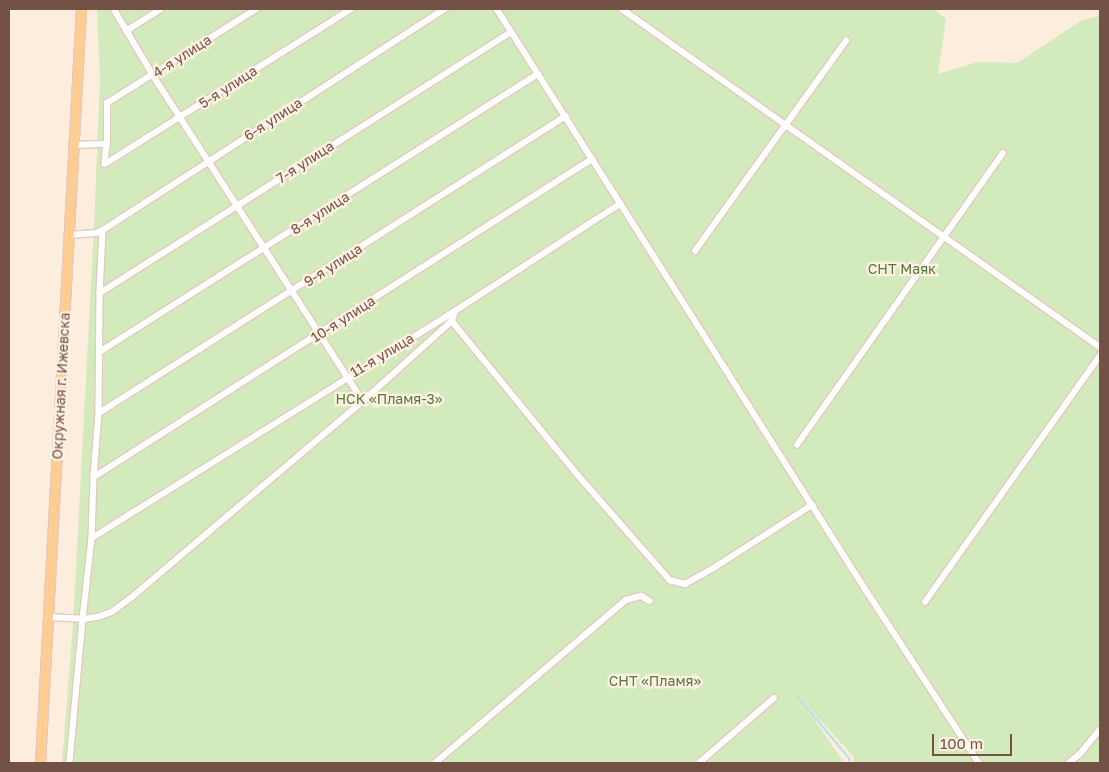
<!DOCTYPE html>
<html>
<head>
<meta charset="utf-8">
<style>
	body { margin:0 }
	#map { position:relative; width:1109px; height:772px; overflow:hidden; background:#fdeddd; font-family:"Golos Text",sans-serif }
	div>[style] { position:absolute }
	[style*='--x'] { left:calc(var(--x)*1px); top:calc(var(--y)*1px); width:calc(var(--w)*1px); rotate:calc(var(--a)*1deg) }
	.green>* { inset:0; background:#d3eabc }
	.stream>* { height:2px; margin:-1px; padding:0 1px; transform-origin:1px; border-radius:1px; background:#b2e4e6 }
	.roads { filter:drop-shadow(1px 0 #e3cabd) drop-shadow(-1px 0 #e3cabd) drop-shadow(0 1px #e3cabd) drop-shadow(0 -1px #e3cabd) }
	.street>* { height:5.5px; margin:-2.75px; padding:0 2.75px; transform-origin:2.75px; border-radius:2.75px; background:#fff }
	.primary>* { height:9px; margin:-4.5px; padding:0 4.5px; transform-origin:4.5px; border-radius:4.5px; background:#ffcc92 }
	span { translate:-50% -50%; white-space:nowrap; text-align:center; line-height:1.15; -webkit-text-stroke:4.5px #fff2e4; paint-order:stroke }
	.street-label { font-size:14px; color:#735145 }
	.park-label { font-size:14px; color:#55793d }
	.frame { position:absolute; inset:0; border:10px solid #735145; pointer-events:none }
	.scale { position:absolute; left:932px; top:734px; width:80px; height:22px; box-sizing:border-box; border:2px solid #735145; border-top:0; padding-left:6px; font-size:15px; line-height:18px; white-space:nowrap; color:#735145; -webkit-text-stroke:4px #fff2e4; paint-order:stroke }
</style>
</head>
<body>
<div id="map">
	<div class="green">
		<div style="clip-path:polygon(97px 9px,934px 9px,946px 19px,938px 74px,978px 62px,1017px 63px,1082px 20px,1100px 16px,1100px 763px,855px 763px,853px 756px,799px 697px,844px 763px,62px 763px,73px 625px,94px 228px,100px 80px)"></div>
	</div>
	<div class="stream">
		<div style="--x:797;--y:696;--w:81;--a:50"></div>
		<div style="--x:849;--y:758;--w:5;--a:79"></div>
	</div>
	<div class="roads">
		<div class="street">
			<div style="--x:114;--y:9;--w:77;--a:59.4"></div>
			<div style="--x:153;--y:75;--w:388;--a:57.2"></div>
			<div style="--x:363;--y:401;--w:120;--a:-42"></div>
			<div style="--x:452;--y:321;--w:10;--a:-73"></div>
			<div style="--x:497;--y:9;--w:688;--a:57.58"></div>
			<div style="--x:866;--y:590;--w:207;--a:56.8"></div>
			<div style="--x:622;--y:9;--w:585;--a:35.26"></div>
			<div style="--x:126;--y:31;--w:41;--a:-32.2"></div>
			<div style="--x:107;--y:144;--w:41;--a:-90"></div>
			<div style="--x:107;--y:103;--w:176;--a:-32.2"></div>
			<div style="--x:74;--y:145;--w:33;--a:-2"></div>
			<div style="--x:107;--y:144;--w:20;--a:96"></div>
			<div style="--x:105;--y:164;--w:291;--a:-32.2"></div>
			<div style="--x:103;--y:230;--w:63;--a:92.7"></div>
			<div style="--x:100;--y:293;--w:120;--a:90.5"></div>
			<div style="--x:99;--y:413;--w:64;--a:94.5"></div>
			<div style="--x:94;--y:477;--w:61;--a:91.9"></div>
			<div style="--x:92;--y:538;--w:81;--a:96.3"></div>
			<div style="--x:83;--y:619;--w:15;--a:-8"></div>
			<div style="--x:98;--y:617;--w:15;--a:-20"></div>
			<div style="--x:112;--y:612;--w:25;--a:-37"></div>
			<div style="--x:132;--y:597;--w:303;--a:-40.3"></div>
			<div style="--x:69;--y:235;--w:27;--a:-4"></div>
			<div style="--x:96;--y:233;--w:8;--a:-23"></div>
			<div style="--x:103;--y:230;--w:407;--a:-32.9"></div>
			<div style="--x:695;--y:251;--w:259;--a:-54.3"></div>
			<div style="--x:100;--y:293;--w:485;--a:-32.4"></div>
			<div style="--x:452;--y:321;--w:199;--a:50.7"></div>
			<div style="--x:578;--y:475;--w:140;--a:48.8"></div>
			<div style="--x:670;--y:580;--w:16;--a:15"></div>
			<div style="--x:685;--y:584;--w:31;--a:-29"></div>
			<div style="--x:712;--y:569;--w:119;--a:-32.6"></div>
			<div style="--x:101;--y:351;--w:517;--a:-32.37"></div>
			<div style="--x:99;--y:413;--w:553;--a:-32.46"></div>
			<div style="--x:797;--y:445;--w:357;--a:-54.8"></div>
			<div style="--x:94;--y:477;--w:591;--a:-32.56"></div>
			<div style="--x:92;--y:538;--w:428;--a:-32"></div>
			<div style="--x:455;--y:311;--w:197;--a:-33"></div>
			<div style="--x:925;--y:602;--w:302;--a:-54.6"></div>
			<div style="--x:48;--y:617;--w:35;--a:3"></div>
			<div style="--x:83;--y:619;--w:145;--a:95.2"></div>
			<div style="--x:1070;--y:762;--w:13;--a:-39"></div>
			<div style="--x:1080;--y:754;--w:32;--a:-51"></div>
			<div style="--x:435;--y:763;--w:251;--a:-40.5"></div>
			<div style="--x:626;--y:600;--w:16;--a:-15"></div>
			<div style="--x:641;--y:596;--w:10;--a:29"></div>
			<div style="--x:699;--y:763;--w:99;--a:-40.9"></div>
		</div>
		<div class="primary">
			<div style="--x:40;--y:763;--w:755;--a:-86.89"></div>
		</div>
	</div>
	<div class="street-label">
		<span style="left:182px;top:56px;rotate:-33deg">4-я улица</span>
		<span style="left:228px;top:87px;rotate:-33deg">5-я улица</span>
		<span style="left:273px;top:119px;rotate:-33deg">6-я улица</span>
		<span style="left:305px;top:162px;rotate:-33deg">7-я улица</span>
		<span style="left:320px;top:213px;rotate:-33deg">8-я улица</span>
		<span style="left:333px;top:265px;rotate:-33deg">9-я улица</span>
		<span style="left:343px;top:319px;rotate:-33deg">10-я улица</span>
		<span style="left:382px;top:355px;rotate:-31deg">11-я улица</span>
		<span style="left:61px;top:386px;rotate:-87deg">Окружная г. Ижевска</span>
	</div>
	<div class="park-label">
		<span style="left:902px;top:269px">СНТ Маяк</span>
		<span style="left:389px;top:399px">НСК «Пламя-3»</span>
		<span style="left:655px;top:681px">СНТ «Пламя»</span>
	</div>
	<div class="frame"></div>
	<div class="scale">100 m</div>
</div>
</body>
</html>
